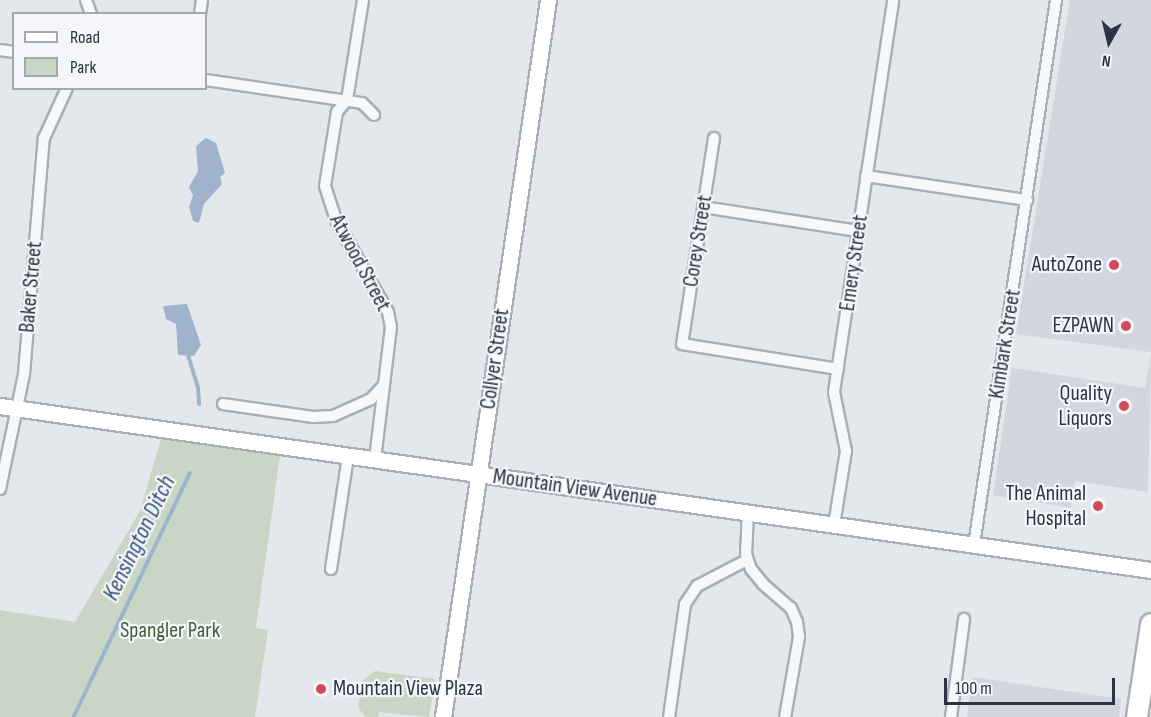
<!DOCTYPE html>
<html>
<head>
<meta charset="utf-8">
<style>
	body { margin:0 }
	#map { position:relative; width:1151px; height:717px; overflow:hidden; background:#e4e7ec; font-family:"Sofia Sans Condensed",sans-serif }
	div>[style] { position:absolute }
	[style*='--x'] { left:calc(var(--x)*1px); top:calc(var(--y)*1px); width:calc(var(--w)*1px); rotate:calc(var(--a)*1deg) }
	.built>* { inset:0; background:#d2d6de }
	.green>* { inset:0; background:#c9d6c5 }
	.water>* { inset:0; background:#9fb4cc }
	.stream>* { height:4px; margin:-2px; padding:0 2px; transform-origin:2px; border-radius:2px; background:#9fb4cc }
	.roads { filter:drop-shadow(2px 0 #a9aeb7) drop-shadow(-2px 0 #a9aeb7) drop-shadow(0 2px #a9aeb7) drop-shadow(0 -2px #a9aeb7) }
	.street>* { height:10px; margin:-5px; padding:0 5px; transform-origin:5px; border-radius:5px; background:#f7f8fa }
	.secondary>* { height:15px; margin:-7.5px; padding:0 7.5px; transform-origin:7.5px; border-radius:7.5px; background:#fff }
	.highway>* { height:20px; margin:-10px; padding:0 10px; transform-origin:10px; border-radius:10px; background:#fff }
	.dots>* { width:16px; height:16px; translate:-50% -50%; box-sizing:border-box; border:3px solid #f4f6f9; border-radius:50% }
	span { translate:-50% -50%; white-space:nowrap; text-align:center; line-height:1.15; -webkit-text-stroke:4.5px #f4f6f9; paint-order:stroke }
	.street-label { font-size:22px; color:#2b3445 }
	.poi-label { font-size:22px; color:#2b3445 }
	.right { translate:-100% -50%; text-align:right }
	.left { translate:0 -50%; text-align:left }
	.park-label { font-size:22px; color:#3f6138 }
	.water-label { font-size:24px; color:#34527a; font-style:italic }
	.legend { position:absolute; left:12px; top:12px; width:195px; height:78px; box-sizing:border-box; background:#f4f6f9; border:2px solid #a4a8b1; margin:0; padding:8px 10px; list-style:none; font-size:18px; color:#2b3445 }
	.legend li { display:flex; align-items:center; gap:12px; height:30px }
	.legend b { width:30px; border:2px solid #a4a8b1 }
	.north { position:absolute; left:1079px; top:12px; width:60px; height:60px; -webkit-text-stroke:4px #f4f6f9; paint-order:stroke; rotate:188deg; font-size:16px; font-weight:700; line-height:24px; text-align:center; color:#2b3445 }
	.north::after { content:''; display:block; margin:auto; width:21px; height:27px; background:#2b3445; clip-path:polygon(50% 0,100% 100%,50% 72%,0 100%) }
	.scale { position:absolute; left:944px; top:678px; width:171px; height:27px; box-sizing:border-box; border:3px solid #2b3445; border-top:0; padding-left:8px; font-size:18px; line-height:21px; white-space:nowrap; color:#2b3445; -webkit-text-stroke:4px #f4f6f9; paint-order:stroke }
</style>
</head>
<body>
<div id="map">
	<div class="built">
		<div style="clip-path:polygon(1070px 0,1151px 0,1151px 352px,1016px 334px)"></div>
		<div style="clip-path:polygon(1151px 355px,1148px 492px,1075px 481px,1071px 508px,993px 495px,1012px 368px,1145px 388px)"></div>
		<div style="clip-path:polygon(973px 677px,1121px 699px,1119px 717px,967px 717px)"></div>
	</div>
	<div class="green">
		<div style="clip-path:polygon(161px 439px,280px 456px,256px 628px,268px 630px,255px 717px,0 717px,0 610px,75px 622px,140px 511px)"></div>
		<div style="clip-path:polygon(375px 671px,435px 679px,429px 717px,379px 712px,378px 717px,365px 717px,358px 707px,362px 681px)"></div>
	</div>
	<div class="water">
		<div style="clip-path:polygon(206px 138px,216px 143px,225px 173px,220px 177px,222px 184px,204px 204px,199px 223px,193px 221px,189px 207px,193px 195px,189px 187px,198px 171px,196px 146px)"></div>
		<div style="clip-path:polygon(187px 304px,201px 345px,194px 356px,178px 355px,176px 324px,166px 319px,163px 306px)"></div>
	</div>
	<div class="stream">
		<div style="--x:188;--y:355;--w:34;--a:73"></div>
		<div style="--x:198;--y:388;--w:16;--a:86"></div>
		<div style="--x:74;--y:716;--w:269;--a:-64.5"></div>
	</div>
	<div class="roads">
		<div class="street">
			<div style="--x:86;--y:0;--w:15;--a:70"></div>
			<div style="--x:363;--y:0;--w:101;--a:99.1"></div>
			<div style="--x:347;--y:100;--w:16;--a:130"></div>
			<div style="--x:337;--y:112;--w:75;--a:99.2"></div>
			<div style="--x:325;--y:186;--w:38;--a:72"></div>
			<div style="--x:337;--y:222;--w:103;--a:60.5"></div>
			<div style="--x:388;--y:312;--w:15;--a:79"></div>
			<div style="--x:391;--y:327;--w:133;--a:96.9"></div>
			<div style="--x:200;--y:14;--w:14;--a:-82"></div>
			<div style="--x:0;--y:50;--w:14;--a:8"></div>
			<div style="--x:206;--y:80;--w:158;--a:8.4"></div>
			<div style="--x:362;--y:103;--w:17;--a:45"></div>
			<div style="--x:714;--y:138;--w:208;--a:98.8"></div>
			<div style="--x:682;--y:344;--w:158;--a:9.1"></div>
			<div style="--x:866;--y:176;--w:163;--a:8.5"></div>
			<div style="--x:703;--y:207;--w:157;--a:8.8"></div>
			<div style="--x:223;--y:404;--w:91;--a:8.2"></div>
			<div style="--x:313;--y:417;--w:20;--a:-3"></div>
			<div style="--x:333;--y:416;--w:42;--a:-24.1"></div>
			<div style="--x:371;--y:399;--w:19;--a:-47"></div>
			<div style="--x:0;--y:489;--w:117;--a:-78.2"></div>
			<div style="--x:24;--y:374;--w:237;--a:-85.2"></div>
			<div style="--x:44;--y:138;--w:55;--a:-65.3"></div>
			<div style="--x:748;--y:512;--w:42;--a:92.7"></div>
			<div style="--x:746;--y:554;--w:16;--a:72"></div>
			<div style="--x:751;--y:569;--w:19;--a:51"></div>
			<div style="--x:763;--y:584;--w:37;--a:41"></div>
			<div style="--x:791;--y:608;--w:15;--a:67"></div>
			<div style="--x:797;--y:622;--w:15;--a:82"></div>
			<div style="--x:799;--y:637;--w:81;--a:99.9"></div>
			<div style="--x:834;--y:525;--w:75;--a:-80.8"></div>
			<div style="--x:846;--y:451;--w:60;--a:-101.5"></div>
			<div style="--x:834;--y:392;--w:396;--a:-81.4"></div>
			<div style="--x:974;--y:545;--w:551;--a:-81.44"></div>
			<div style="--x:331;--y:569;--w:114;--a:-81.4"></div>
			<div style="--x:669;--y:717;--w:114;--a:-81.9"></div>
			<div style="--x:685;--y:604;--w:22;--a:-56"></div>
			<div style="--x:697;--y:586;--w:56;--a:-27.5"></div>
			<div style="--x:951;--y:717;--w:99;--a:-82.4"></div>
		</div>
		<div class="secondary">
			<div style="--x:0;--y:406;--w:1163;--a:8.11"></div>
			<div style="--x:443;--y:717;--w:725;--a:-81.67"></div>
		</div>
		<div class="highway">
			<div style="--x:1137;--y:717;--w:94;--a:-81.4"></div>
		</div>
	</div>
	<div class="dots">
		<div style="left:1114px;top:265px;background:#d1495b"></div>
		<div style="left:1126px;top:326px;background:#d1495b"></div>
		<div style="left:1124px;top:406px;background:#d1495b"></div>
		<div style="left:1098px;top:506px;background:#d1495b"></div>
		<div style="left:321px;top:689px;background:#d1495b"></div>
	</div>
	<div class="street-label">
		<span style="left:698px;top:241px;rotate:-81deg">Corey Street</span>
		<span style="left:360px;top:263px;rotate:62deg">Atwood Street</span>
		<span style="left:854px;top:263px;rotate:-82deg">Emery Street</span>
		<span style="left:31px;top:287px;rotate:-85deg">Baker Street</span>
		<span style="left:1005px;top:344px;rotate:-81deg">Kimbark Street</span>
		<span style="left:495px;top:359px;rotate:-82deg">Collyer Street</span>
		<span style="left:575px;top:488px;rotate:8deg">Mountain View Avenue</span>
	</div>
	<div class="poi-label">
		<span class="right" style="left:1102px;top:265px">AutoZone</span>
		<span class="right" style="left:1114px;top:326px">EZPAWN</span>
		<span class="right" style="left:1112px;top:406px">Quality<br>Liquors</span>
		<span class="right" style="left:1086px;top:506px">The Animal<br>Hospital</span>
		<span class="left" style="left:333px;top:689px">Mountain View Plaza</span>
	</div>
	<div class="park-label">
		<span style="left:170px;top:631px">Spangler Park</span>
	</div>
	<div class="water-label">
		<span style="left:139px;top:538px;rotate:-64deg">Kensington Ditch</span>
	</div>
	<ul class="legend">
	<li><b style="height:8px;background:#fff"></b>Road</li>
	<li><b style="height:16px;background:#c9d6c5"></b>Park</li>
	</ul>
	<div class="north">N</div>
	<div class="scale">100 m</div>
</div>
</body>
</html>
